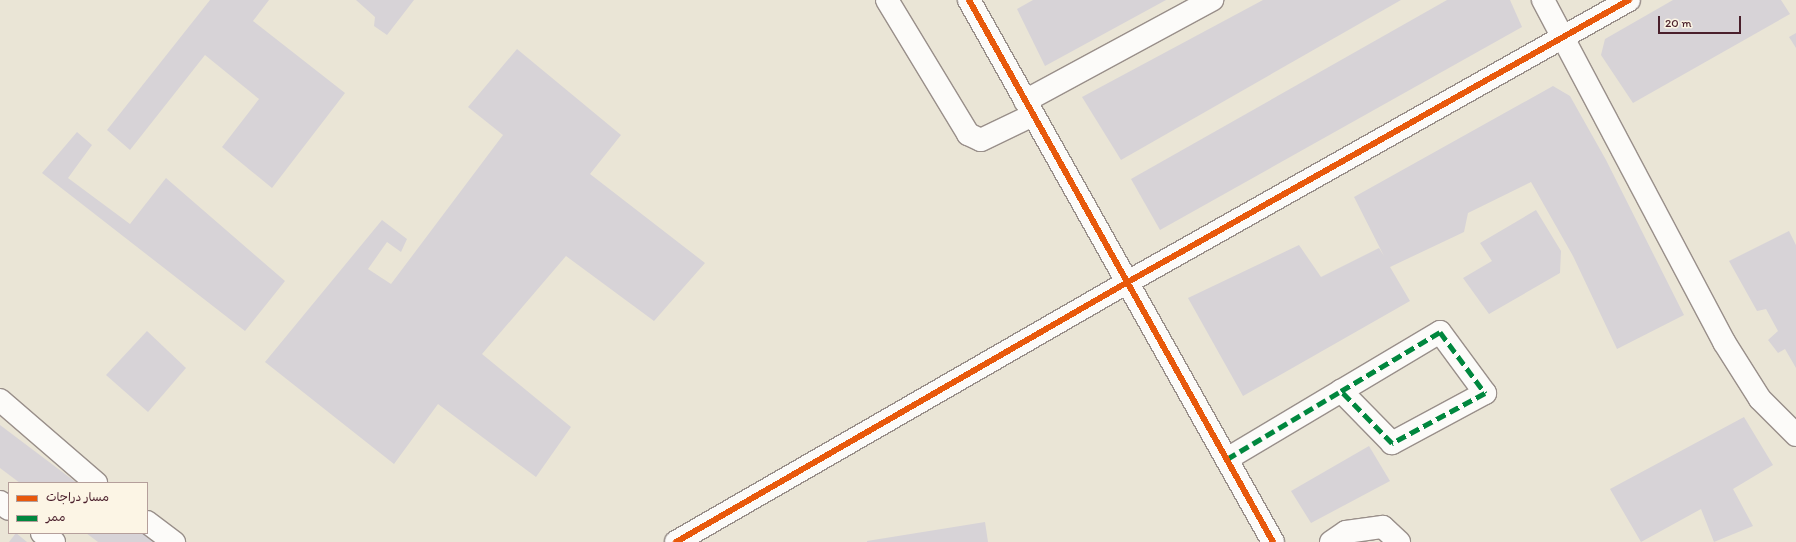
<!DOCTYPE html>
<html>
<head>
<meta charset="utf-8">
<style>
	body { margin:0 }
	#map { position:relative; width:1796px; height:542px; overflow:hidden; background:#eae5d6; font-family:Itim,"Playpen Sans Arabic",sans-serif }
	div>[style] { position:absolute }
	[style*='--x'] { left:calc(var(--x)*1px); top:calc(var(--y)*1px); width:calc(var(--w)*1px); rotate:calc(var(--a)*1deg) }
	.building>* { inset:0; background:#d7d3d7 }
	.roads { filter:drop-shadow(1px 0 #998f8a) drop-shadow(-1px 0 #998f8a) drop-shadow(0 1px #998f8a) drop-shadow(0 -1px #998f8a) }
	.minor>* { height:22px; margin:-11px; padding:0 11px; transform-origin:11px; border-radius:11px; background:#fcfbf9 }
	.tertiary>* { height:22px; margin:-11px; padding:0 11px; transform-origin:11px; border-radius:11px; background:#fcfbf9 }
	.quiet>* { height:5px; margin-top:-2.5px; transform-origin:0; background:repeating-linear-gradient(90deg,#00873e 0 10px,transparent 0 15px) }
	.cycleway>* { height:6px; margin:-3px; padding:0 3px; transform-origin:3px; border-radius:3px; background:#e8590c }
	span { translate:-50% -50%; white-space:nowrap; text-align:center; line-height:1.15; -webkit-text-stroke:4px #fcf5e5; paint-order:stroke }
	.legend { position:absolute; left:8px; top:482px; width:140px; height:52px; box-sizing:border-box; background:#fcf5e5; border:1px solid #b59f9b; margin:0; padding:5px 7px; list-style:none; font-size:12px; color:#4a1f2b }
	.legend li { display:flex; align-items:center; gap:8px; height:20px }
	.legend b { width:20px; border:1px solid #b59f9b }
	.scale { position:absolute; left:1658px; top:16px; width:83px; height:18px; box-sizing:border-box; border:2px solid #4a1f2b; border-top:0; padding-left:5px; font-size:12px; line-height:14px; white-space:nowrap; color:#4a1f2b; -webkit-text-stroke:3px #fcf5e5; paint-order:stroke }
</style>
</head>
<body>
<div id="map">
	<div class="building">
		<div style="clip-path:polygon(210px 0,269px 0,253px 21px,345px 93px,272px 188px,222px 147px,259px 99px,205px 55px,130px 150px,107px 130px)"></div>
		<div style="clip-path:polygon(356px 0,414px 0,387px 35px,374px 26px,375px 17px)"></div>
		<div style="clip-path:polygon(1033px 0,1166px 0,1045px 66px,1017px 9px)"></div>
		<div style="clip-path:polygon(1263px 0,1401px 0,1121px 160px,1082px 97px)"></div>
		<div style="clip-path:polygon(1447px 0,1510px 0,1522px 27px,1160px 230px,1131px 179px)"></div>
		<div style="clip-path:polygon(1673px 0,1781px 0,1790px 14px,1633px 103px,1601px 55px,1605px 39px)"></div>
		<div style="clip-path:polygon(1796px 33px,1796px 48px,1789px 37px)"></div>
		<div style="clip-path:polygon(517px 49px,621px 135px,590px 174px,705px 263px,654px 321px,566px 256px,482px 354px,571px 427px,536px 477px,438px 404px,394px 464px,265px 362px,382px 220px,407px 239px,401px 252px,387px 242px,368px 269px,391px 284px,503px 135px,468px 107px)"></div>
		<div style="clip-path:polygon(1553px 86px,1570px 96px,1606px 160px,1684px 315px,1617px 349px,1573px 256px,1531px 182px,1468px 213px,1464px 232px,1390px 267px,1410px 301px,1243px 396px,1188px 298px,1299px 245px,1321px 277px,1379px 248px,1384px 256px,1354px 197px)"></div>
		<div style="clip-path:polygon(77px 132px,92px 145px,68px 178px,130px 224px,166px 178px,285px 281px,245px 331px,42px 173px)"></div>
		<div style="clip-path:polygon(1536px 210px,1561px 251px,1560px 273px,1489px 314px,1463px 278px,1492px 261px,1480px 243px)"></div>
		<div style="clip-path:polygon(1789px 231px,1796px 245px,1796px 368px,1785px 349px,1778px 353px,1768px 340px,1778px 331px,1766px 309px,1757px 311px,1729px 261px)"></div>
		<div style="clip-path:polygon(147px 331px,186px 368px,148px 412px,106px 375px)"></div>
		<div style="clip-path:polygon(1744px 417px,1773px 465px,1733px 489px,1753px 526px,1714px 542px,1701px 509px,1641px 542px,1610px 489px)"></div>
		<div style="clip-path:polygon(0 425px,77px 483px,20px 483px,0 468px)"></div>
		<div style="clip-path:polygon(1369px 446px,1390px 481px,1311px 523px,1291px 491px)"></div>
		<div style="clip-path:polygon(985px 522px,988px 542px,867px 542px,867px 541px)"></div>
		<div style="clip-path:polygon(16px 533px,27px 542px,9px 542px)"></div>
		<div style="clip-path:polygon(86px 533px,142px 533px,154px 542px,98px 542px)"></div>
	</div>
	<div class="roads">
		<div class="minor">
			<div style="--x:887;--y:0;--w:157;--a:58.8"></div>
			<div style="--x:968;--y:134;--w:14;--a:25"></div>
			<div style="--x:981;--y:140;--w:58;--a:-25.7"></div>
			<div style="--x:1543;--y:0;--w:387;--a:62.1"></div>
			<div style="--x:1724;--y:342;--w:67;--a:57.7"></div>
			<div style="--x:1760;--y:399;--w:51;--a:45"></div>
			<div style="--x:1025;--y:101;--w:213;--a:-28.4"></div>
			<div style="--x:0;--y:400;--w:127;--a:40.8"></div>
			<div style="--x:1227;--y:459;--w:133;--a:-30.8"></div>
			<div style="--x:1341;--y:391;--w:115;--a:-30.8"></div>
			<div style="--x:1440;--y:332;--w:76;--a:53.6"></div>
			<div style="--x:1485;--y:393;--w:106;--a:151.7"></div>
			<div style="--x:1392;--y:443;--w:73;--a:-134.4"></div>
			<div style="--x:0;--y:502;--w:11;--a:38"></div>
			<div style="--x:147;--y:522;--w:34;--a:37"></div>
			<div style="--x:42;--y:533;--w:15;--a:37"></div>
			<div style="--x:676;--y:542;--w:519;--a:-29.92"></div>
			<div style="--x:1126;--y:283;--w:577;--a:-29.36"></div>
			<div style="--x:1331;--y:542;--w:18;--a:-34"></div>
			<div style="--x:1346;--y:532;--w:37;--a:-8"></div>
			<div style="--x:1383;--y:527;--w:22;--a:43"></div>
		</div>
		<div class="tertiary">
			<div style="--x:969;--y:0;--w:621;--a:60.71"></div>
		</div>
	</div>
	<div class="quiet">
		<div style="--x:1227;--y:459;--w:133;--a:-30.8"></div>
		<div style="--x:1341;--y:391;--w:115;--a:-30.8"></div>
		<div style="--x:1440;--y:332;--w:76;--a:53.6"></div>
		<div style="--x:1485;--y:393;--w:106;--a:151.7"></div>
		<div style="--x:1392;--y:443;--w:73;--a:-134.4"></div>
	</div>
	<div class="cycleway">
		<div style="--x:969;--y:0;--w:621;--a:60.71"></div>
		<div style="--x:676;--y:542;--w:519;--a:-29.92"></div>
		<div style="--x:1126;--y:283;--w:577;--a:-29.36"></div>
	</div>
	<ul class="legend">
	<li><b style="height:5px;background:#e8590c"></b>مسار دراجات</li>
	<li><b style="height:5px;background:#00873e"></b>ممر</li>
	</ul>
	<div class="scale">20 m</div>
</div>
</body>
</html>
